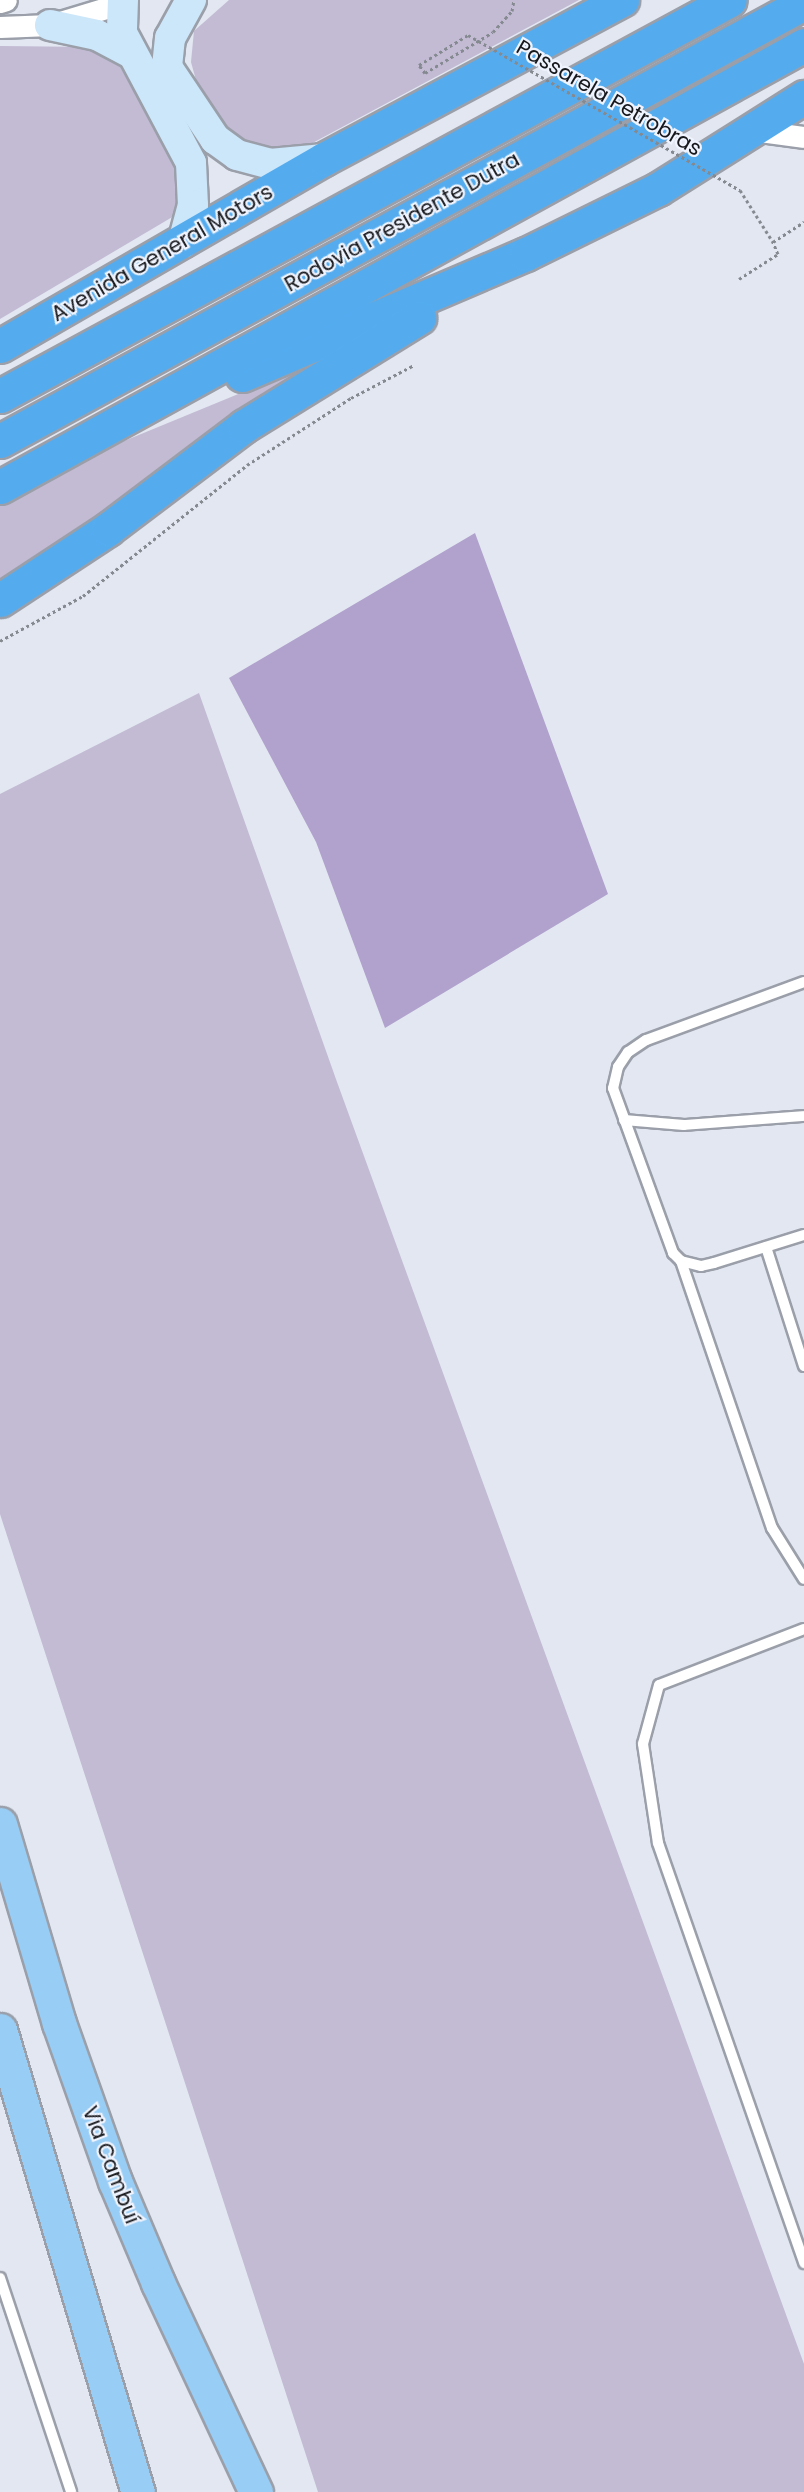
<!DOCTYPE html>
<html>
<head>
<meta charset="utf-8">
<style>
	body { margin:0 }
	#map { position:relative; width:804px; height:2492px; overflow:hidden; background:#e2e7f1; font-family:Poppins,sans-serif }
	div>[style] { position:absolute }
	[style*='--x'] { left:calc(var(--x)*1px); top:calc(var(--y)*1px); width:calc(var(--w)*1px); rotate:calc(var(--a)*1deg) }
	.green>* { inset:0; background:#c3bad4 }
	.forest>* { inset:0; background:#b1a2cd }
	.path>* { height:3px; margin-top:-1.5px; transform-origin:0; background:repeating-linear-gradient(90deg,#858990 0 3px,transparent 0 6px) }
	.roads { filter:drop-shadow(2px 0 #9a9fa9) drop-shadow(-2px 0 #9a9fa9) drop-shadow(0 2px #9a9fa9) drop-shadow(0 -2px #9a9fa9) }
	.service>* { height:10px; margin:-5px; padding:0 5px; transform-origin:5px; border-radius:5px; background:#fff }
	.minor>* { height:21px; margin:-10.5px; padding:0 10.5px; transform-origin:10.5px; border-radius:10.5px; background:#fff }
	.secondary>* { height:30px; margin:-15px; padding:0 15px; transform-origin:15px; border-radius:15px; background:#cce6fa }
	.primary>* { height:33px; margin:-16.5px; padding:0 16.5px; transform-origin:16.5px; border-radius:16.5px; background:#98cdf5 }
	.motorway>* { height:33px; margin:-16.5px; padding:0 16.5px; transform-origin:16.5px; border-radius:16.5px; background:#54acef }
	.path-bridge>* { height:3px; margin-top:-1.5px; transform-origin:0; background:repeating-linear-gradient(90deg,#858990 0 3px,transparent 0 6px) }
	span { translate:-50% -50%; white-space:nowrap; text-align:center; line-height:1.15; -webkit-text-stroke:4.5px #eff4fe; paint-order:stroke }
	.street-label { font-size:21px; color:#16181c }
</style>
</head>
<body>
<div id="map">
	<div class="green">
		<div style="clip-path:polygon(229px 0,579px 0,305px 147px,272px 153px,243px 150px,213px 116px,199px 91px,191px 62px,194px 31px)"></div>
		<div style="clip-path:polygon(0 46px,91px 47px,115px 59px,178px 157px,183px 199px,174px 216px,0 319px)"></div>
		<div style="clip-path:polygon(338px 353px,0 597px,0 504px,95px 453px)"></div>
		<div style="clip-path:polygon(199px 693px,337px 1082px,804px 2364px,804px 2492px,318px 2492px,0 1514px,0 794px)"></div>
	</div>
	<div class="forest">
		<div style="clip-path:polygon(475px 533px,608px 894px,385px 1028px,316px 842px,229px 678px)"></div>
	</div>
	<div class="path">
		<div style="--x:425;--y:73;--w:79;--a:-31.1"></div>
		<div style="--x:493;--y:32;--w:28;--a:-48"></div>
		<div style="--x:512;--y:11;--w:11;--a:-80"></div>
		<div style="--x:739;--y:279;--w:46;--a:-32.7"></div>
		<div style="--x:778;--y:254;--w:13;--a:-113"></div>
		<div style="--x:773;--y:242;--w:37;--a:-33"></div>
		<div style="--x:0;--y:641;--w:94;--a:-28.5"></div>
		<div style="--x:83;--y:596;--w:210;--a:-38.6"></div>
		<div style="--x:247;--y:465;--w:124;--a:-32.8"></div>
		<div style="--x:351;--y:398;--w:71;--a:-27.6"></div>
	</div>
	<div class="roads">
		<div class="service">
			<div style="--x:804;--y:982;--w:168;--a:159.8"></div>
			<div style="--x:646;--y:1040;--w:22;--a:146"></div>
			<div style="--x:628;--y:1052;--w:18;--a:124"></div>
			<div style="--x:618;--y:1067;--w:22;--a:103"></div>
			<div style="--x:613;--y:1088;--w:176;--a:70"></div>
			<div style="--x:673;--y:1253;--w:11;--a:45"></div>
			<div style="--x:681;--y:1261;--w:21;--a:14"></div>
			<div style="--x:701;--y:1266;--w:13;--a:-13"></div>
			<div style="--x:714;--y:1263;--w:94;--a:-17.3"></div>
			<div style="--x:624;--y:1120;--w:60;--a:4.8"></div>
			<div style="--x:684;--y:1125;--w:120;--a:-4.3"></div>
			<div style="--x:766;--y:1247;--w:125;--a:72.3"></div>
			<div style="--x:681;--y:1261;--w:282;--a:71.2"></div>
			<div style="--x:772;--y:1528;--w:60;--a:57.9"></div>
			<div style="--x:804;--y:1629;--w:155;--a:158.9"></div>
			<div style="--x:659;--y:1685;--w:61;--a:105.2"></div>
			<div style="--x:643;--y:1744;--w:100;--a:81.4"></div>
			<div style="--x:658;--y:1843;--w:445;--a:70.8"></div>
			<div style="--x:0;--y:2278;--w:225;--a:71.6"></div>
		</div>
		<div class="minor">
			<div style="--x:0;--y:2;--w:6;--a:-18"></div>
			<div style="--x:0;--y:27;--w:50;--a:-2.3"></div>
			<div style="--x:50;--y:25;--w:76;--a:-16.8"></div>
			<div style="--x:752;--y:130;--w:52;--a:7.7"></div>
		</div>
		<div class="secondary">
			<div style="--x:123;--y:0;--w:33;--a:92"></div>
			<div style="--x:122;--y:33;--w:147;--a:62"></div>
			<div style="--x:191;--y:163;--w:42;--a:87.3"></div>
			<div style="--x:193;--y:205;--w:39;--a:105"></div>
			<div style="--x:191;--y:0;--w:43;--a:118.9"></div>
			<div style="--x:170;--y:38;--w:29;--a:96"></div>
			<div style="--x:167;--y:67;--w:87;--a:56.3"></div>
			<div style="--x:215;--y:139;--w:27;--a:36"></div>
			<div style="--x:237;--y:155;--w:34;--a:15"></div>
			<div style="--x:270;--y:164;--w:54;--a:-5.3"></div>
			<div style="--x:50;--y:25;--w:48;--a:12"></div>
			<div style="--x:97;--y:35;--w:38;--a:28"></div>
		</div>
		<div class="primary">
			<div style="--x:0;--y:1824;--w:208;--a:73.5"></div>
			<div style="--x:59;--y:2023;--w:168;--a:70.5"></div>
			<div style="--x:115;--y:2181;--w:111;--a:67.1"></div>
			<div style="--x:158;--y:2283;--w:231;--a:64.9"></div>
			<div style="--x:0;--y:2030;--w:482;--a:73.4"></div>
		</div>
		<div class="motorway">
			<div style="--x:0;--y:346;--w:374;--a:-30"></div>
			<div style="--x:324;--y:159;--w:338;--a:-28.1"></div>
			<div style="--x:242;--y:375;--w:309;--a:-23.1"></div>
			<div style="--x:526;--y:254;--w:147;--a:-26.2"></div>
			<div style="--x:658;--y:189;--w:173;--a:-32.2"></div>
			<div style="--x:0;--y:396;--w:830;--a:-28.48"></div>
			<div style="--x:0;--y:441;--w:916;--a:-28.58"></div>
			<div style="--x:0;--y:487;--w:917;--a:-28.8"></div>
			<div style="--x:0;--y:600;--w:129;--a:-33.3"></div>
			<div style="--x:108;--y:529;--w:171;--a:-37.1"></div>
			<div style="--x:244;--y:426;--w:206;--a:-31.7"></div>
		</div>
	</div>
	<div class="path-bridge">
		<div style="--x:425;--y:73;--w:10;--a:-127"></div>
		<div style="--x:419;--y:65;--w:57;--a:-31.5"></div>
		<div style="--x:468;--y:35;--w:313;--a:29.7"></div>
		<div style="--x:740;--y:190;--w:62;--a:57.6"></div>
	</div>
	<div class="street-label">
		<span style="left:609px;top:98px;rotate:30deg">Passarela Petrobras</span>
		<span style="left:402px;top:222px;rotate:-29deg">Rodovia Presidente Dutra</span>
		<span style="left:162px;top:253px;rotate:-30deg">Avenida General Motors</span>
		<span style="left:111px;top:2165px;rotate:69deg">Via Cambuí</span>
	</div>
</div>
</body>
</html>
